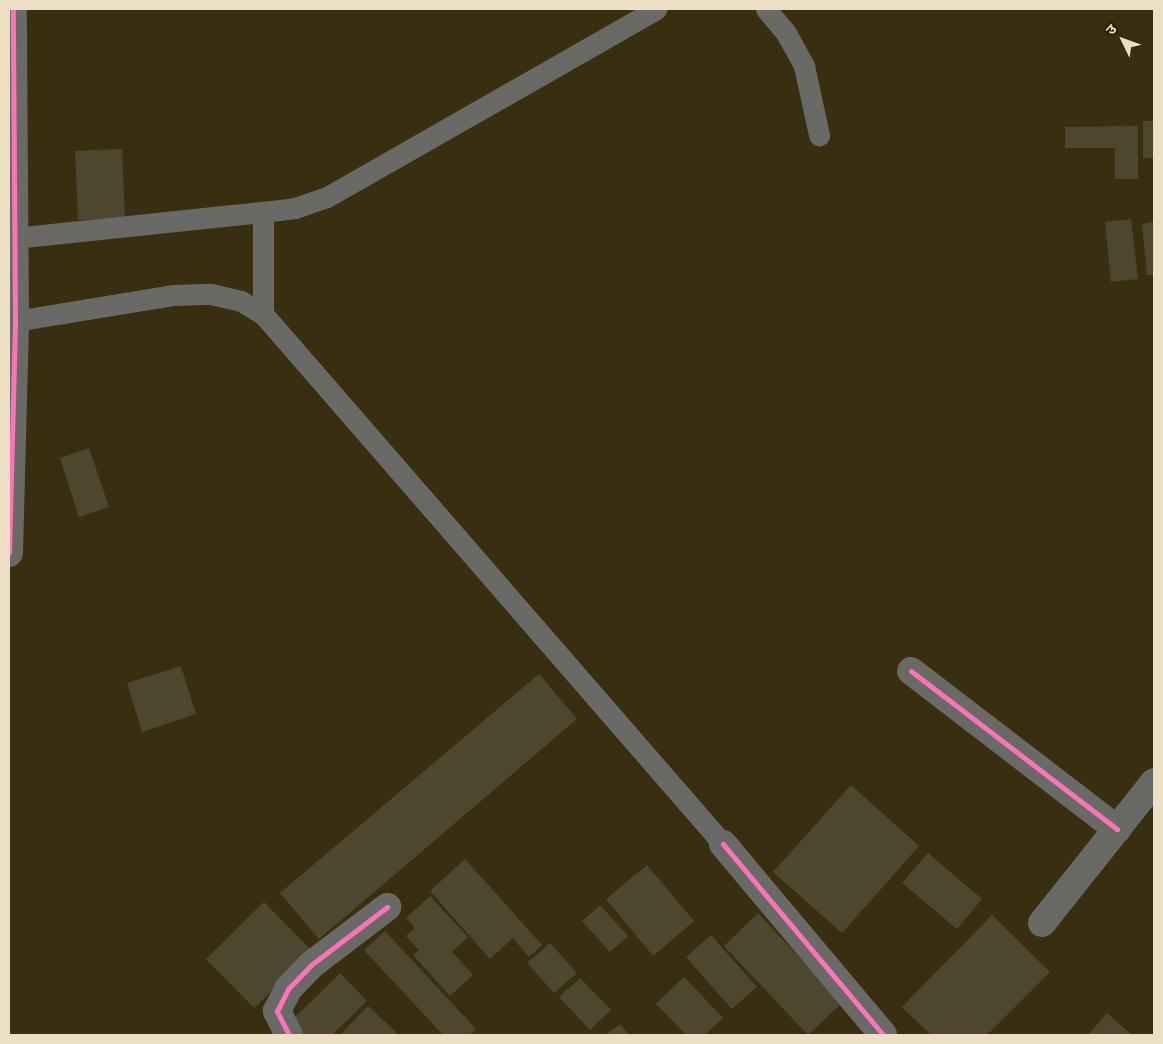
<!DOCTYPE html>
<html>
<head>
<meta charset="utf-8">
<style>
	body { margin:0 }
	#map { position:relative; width:1163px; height:1044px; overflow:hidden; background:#3a2e11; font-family:Spectral,"Noto Sans Devanagari",serif }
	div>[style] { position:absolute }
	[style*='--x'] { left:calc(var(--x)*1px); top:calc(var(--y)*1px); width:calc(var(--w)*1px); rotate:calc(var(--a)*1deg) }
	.building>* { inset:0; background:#4e4730 }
	.service>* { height:21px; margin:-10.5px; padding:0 10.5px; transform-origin:10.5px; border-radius:10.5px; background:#696965 }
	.minor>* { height:28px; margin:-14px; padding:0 14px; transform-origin:14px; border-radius:14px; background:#696965 }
	.tertiary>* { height:28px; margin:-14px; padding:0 14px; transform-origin:14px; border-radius:14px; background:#696965 }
	.cycleway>* { height:5px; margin:-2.5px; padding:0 2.5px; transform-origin:2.5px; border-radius:2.5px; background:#fb73b8 }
	span { translate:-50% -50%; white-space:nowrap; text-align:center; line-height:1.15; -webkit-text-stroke:4.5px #291f0b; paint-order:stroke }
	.frame { position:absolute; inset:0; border:10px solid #ecdfc6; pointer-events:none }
	.north { position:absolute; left:1098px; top:15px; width:50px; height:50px; -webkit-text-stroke:4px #291f0b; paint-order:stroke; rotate:312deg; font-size:14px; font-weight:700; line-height:20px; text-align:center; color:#ecdfc6 }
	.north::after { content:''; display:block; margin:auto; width:18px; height:22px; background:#ecdfc6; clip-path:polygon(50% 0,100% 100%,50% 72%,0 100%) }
</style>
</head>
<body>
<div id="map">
	<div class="building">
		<div style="clip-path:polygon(1143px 121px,1154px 121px,1154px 158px,1143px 158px)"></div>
		<div style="clip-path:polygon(1138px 126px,1138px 179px,1115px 179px,1115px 148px,1065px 148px,1065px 127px)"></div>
		<div style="clip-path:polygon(122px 149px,125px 218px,78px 220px,75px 151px)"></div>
		<div style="clip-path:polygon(1131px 219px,1138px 279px,1111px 282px,1105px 222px)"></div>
		<div style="clip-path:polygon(1154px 222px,1154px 275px,1147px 275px,1142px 224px)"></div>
		<div style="clip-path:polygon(89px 448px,109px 507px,79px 517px,60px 458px)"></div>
		<div style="clip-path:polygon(181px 666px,196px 714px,142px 732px,127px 683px)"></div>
		<div style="clip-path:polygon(539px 674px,577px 719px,319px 939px,280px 893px)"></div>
		<div style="clip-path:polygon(851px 785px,919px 846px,842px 933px,773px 872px)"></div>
		<div style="clip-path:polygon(928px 853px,982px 899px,957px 929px,902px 883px)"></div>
		<div style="clip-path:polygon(465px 859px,542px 945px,529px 957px,513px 938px,490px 959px,430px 891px)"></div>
		<div style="clip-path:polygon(647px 865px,694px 921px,653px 956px,606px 899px)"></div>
		<div style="clip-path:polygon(430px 896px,468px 937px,452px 952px,473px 975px,450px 996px,413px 955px,419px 950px,406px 936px,415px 928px,406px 918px)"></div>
		<div style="clip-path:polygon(264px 902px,313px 952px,254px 1008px,206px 959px)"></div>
		<div style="clip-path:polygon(600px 905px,628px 936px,610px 952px,582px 921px)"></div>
		<div style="clip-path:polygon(758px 913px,842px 1003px,808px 1035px,724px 946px)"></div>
		<div style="clip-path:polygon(992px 915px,1050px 972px,987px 1035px,931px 1035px,902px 1007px)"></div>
		<div style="clip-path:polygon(385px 931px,476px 1029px,469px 1035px,443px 1035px,364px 950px)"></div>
		<div style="clip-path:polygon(711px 935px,757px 987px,732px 1009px,686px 957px)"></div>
		<div style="clip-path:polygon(550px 943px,577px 973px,554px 993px,527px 963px)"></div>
		<div style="clip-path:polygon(340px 973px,367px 1001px,332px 1035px,295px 1035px,286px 1026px)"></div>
		<div style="clip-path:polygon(684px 977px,723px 1018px,705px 1035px,686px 1035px,656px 1004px)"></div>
		<div style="clip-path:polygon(580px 978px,611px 1010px,590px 1030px,559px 997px)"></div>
		<div style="clip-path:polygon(368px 1006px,399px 1035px,340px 1035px)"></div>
		<div style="clip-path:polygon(1107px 1013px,1132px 1035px,1088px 1035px)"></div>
		<div style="clip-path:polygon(620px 1024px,629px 1035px,605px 1035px)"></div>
	</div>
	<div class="service">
		<div style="--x:766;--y:9;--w:31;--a:50"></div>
		<div style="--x:786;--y:33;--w:38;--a:61"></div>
		<div style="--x:804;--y:66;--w:71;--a:77.7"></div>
		<div style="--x:14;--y:238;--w:250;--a:-6"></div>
		<div style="--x:263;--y:212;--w:32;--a:-7"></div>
		<div style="--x:295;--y:208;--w:34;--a:-19"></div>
		<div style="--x:327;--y:197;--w:379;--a:-29.7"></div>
		<div style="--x:263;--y:314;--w:102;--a:-90"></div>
		<div style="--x:15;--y:321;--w:161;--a:-9.3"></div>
		<div style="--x:174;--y:295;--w:37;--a:-2"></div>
		<div style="--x:211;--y:294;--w:31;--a:13"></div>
		<div style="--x:241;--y:301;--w:26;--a:31"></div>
		<div style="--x:263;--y:314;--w:702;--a:49.04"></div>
	</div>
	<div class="minor">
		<div style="--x:911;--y:671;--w:260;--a:37.5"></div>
		<div style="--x:723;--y:844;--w:249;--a:50"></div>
		<div style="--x:1042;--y:923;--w:180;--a:-51.5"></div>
		<div style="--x:289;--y:1035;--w:27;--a:-117"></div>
		<div style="--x:277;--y:1011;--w:25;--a:-63"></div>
		<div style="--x:288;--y:989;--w:33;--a:-46"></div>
		<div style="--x:311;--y:965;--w:96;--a:-37.3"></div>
	</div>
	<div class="tertiary">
		<div style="--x:9;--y:553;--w:232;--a:-88.5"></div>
		<div style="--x:15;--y:321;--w:312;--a:-90.4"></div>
	</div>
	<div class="cycleway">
		<div style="--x:9;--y:553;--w:232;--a:-88.5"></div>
		<div style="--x:15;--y:321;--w:312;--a:-90.4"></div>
		<div style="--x:911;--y:671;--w:260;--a:37.5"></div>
		<div style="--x:723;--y:844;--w:249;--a:50"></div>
		<div style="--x:289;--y:1035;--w:27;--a:-117"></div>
		<div style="--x:277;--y:1011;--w:25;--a:-63"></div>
		<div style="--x:288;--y:989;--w:33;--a:-46"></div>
		<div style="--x:311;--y:965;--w:96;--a:-37.3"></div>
	</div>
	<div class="frame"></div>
	<div class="north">उ</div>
</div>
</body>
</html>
